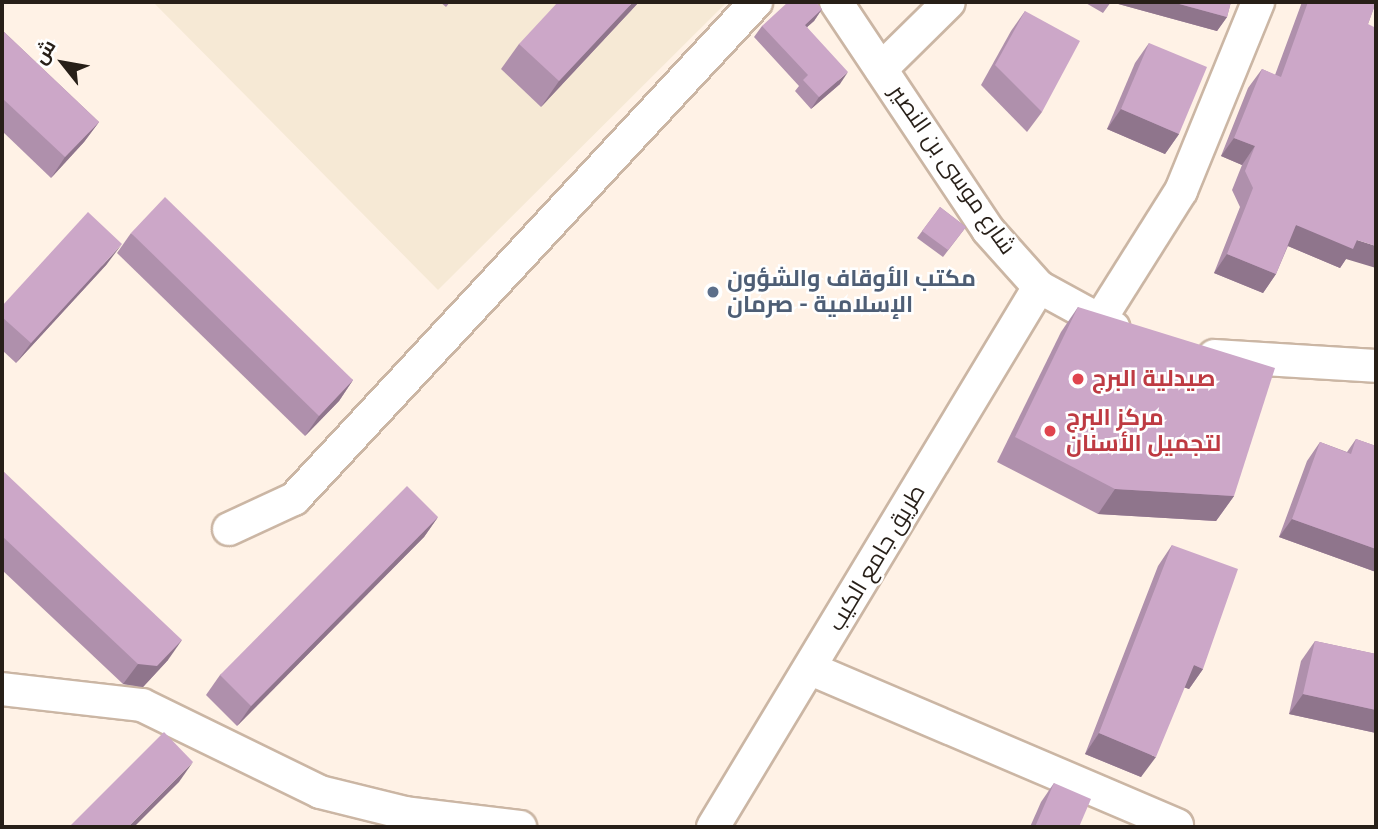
<!DOCTYPE html>
<html>
<head>
<meta charset="utf-8">
<style>
	body { margin:0 }
	#map { position:relative; width:1378px; height:829px; overflow:hidden; background:#fff2e6; font-family:Karla,Cairo,sans-serif }
	div>[style] { position:absolute }
	[style*='--x'] { left:calc(var(--x)*1px); top:calc(var(--y)*1px); width:calc(var(--w)*1px); rotate:calc(var(--a)*1deg) }
	.education>* { inset:0; background:#f6e9d5 }
	.roads { filter:drop-shadow(2px 0 #cbb6a4) drop-shadow(-2px 0 #cbb6a4) drop-shadow(0 2px #cbb6a4) drop-shadow(0 -2px #cbb6a4) }
	.minor>* { height:32px; margin:-16px; padding:0 16px; transform-origin:16px; border-radius:16px; background:#fff }
	.wall>* { inset:0; background:#af90ac }
	.shaded-wall>* { inset:0; background:#8f758c }
	.building>* { inset:0; background:#cca7c8 }
	.dots>* { width:19px; height:19px; translate:-50% -50%; box-sizing:border-box; border:4px solid #fff; border-radius:50% }
	span { translate:-50% -50%; white-space:nowrap; text-align:center; line-height:1.15; -webkit-text-stroke:5px #fff; paint-order:stroke }
	.street-label { font-size:23px; color:#271f18 }
	.service-label { font-size:23px; color:#4e5e75; font-weight:700 }
	.left { translate:0 -50%; text-align:left }
	.health-label { font-size:23px; color:#be3a42; font-weight:700 }
	.frame { position:absolute; inset:0; border:4px solid #271f18; pointer-events:none }
	.north { position:absolute; left:28px; top:28px; width:70px; height:70px; -webkit-text-stroke:5px #fff; paint-order:stroke; rotate:301deg; font-size:19px; font-weight:700; line-height:28px; text-align:center; color:#271f18 }
	.north::after { content:''; display:block; margin:auto; width:24px; height:32px; background:#271f18; clip-path:polygon(50% 0,100% 100%,50% 72%,0 100%) }
</style>
</head>
<body>
<div id="map">
	<div class="education">
		<div style="clip-path:polygon(153px 2px,727px 2px,438px 290px)"></div>
	</div>
	<div class="roads">
		<div class="minor">
			<div style="--x:836;--y:2;--w:274;--a:56.3"></div>
			<div style="--x:988;--y:230;--w:76;--a:48.2"></div>
			<div style="--x:1039;--y:287;--w:85;--a:28.7"></div>
			<div style="--x:881;--y:69;--w:95;--a:-44.6"></div>
			<div style="--x:1099;--y:321;--w:154;--a:-57.8"></div>
			<div style="--x:1181;--y:191;--w:204;--a:-67.8"></div>
			<div style="--x:1214;--y:356;--w:162;--a:3.5"></div>
			<div style="--x:229;--y:529;--w:72;--a:-24.8"></div>
			<div style="--x:294;--y:499;--w:679;--a:-47.09"></div>
			<div style="--x:811;--y:669;--w:398;--a:23.1"></div>
			<div style="--x:2;--y:689;--w:141;--a:6.5"></div>
			<div style="--x:142;--y:705;--w:198;--a:26"></div>
			<div style="--x:320;--y:792;--w:88;--a:13.9"></div>
			<div style="--x:405;--y:813;--w:116;--a:6.9"></div>
			<div style="--x:713;--y:827;--w:631;--a:-58.88"></div>
		</div>
	</div>
	<div class="wall">
		<div style="clip-path:polygon(440px 2px,450px 2px,446px 7px)"></div>
		<div style="clip-path:polygon(639px 2px,541px 107px,501px 69px,519px 44px)"></div>
		<div style="clip-path:polygon(1084px 2px,1231px 2px,1227px 17px,1217px 31px,1111px 2px,1103px 13px)"></div>
		<div style="clip-path:polygon(1302px 2px,1376px 2px,1368px 24px,1346px 259px,1340px 268px,1288px 246px,1276px 274px,1263px 293px,1214px 273px,1240px 207px,1232px 190px,1242px 165px,1221px 156px,1248px 88px,1262px 69px,1275px 75px)"></div>
		<div style="clip-path:polygon(822px 9px,814px 21px,807px 27px,840px 84px,811px 109px,795px 91px,799px 86px,754px 37px,762px 26px)"></div>
		<div style="clip-path:polygon(1025px 11px,1042px 112px,1027px 132px,981px 85px,1011px 31px)"></div>
		<div style="clip-path:polygon(2px 30px,99px 122px,84px 142px,51px 178px,2px 131px)"></div>
		<div style="clip-path:polygon(1149px 43px,1179px 134px,1165px 154px,1107px 129px,1135px 63px)"></div>
		<div style="clip-path:polygon(940px 207px,966px 227px,943px 257px,917px 238px)"></div>
		<div style="clip-path:polygon(131px 233px,353px 380px,339px 401px,305px 436px,117px 253px)"></div>
		<div style="clip-path:polygon(107px 264px,16px 363px,2px 350px,2px 306px)"></div>
		<div style="clip-path:polygon(1078px 307px,1234px 496px,1216px 521px,1098px 514px,997px 462px,1061px 332px)"></div>
		<div style="clip-path:polygon(1356px 439px,1376px 446px,1376px 572px,1279px 537px,1307px 461px,1320px 442px,1347px 452px)"></div>
		<div style="clip-path:polygon(2px 470px,168px 660px,143px 687px,123px 684px,2px 570px)"></div>
		<div style="clip-path:polygon(438px 517px,424px 537px,237px 726px,206px 695px,220px 675px)"></div>
		<div style="clip-path:polygon(1172px 545px,1203px 669px,1189px 689px,1184px 687px,1141px 777px,1085px 754px,1158px 566px)"></div>
		<div style="clip-path:polygon(1315px 641px,1376px 654px,1376px 733px,1289px 714px,1301px 661px)"></div>
		<div style="clip-path:polygon(1054px 783px,1079px 827px,1030px 827px,1041px 802px)"></div>
	</div>
	<div class="shaded-wall">
		<div style="clip-path:polygon(633px 2px,639px 2px,541px 107px,559px 81px)"></div>
		<div style="clip-path:polygon(1111px 2px,1172px 2px,1227px 17px,1217px 31px)"></div>
		<div style="clip-path:polygon(822px 9px,814px 21px,797px 36px,805px 25px)"></div>
		<div style="clip-path:polygon(848px 72px,840px 84px,811px 109px,819px 97px)"></div>
		<div style="clip-path:polygon(1121px 109px,1179px 134px,1165px 154px,1107px 129px)"></div>
		<div style="clip-path:polygon(99px 122px,84px 142px,51px 178px,65px 157px)"></div>
		<div style="clip-path:polygon(1234px 138px,1255px 146px,1242px 165px,1221px 156px)"></div>
		<div style="clip-path:polygon(1296px 225px,1357px 240px,1376px 246px,1376px 268px,1346px 259px,1340px 268px,1283px 244px)"></div>
		<div style="clip-path:polygon(122px 244px,107px 264px,16px 363px,31px 343px)"></div>
		<div style="clip-path:polygon(1227px 254px,1276px 274px,1263px 293px,1214px 273px)"></div>
		<div style="clip-path:polygon(353px 380px,339px 401px,305px 436px,319px 416px)"></div>
		<div style="clip-path:polygon(1115px 489px,1234px 496px,1216px 521px,1098px 514px)"></div>
		<div style="clip-path:polygon(438px 517px,424px 537px,237px 726px,251px 706px)"></div>
		<div style="clip-path:polygon(1292px 519px,1376px 549px,1376px 572px,1279px 537px)"></div>
		<div style="clip-path:polygon(182px 640px,168px 660px,143px 687px,123px 684px,138px 664px)"></div>
		<div style="clip-path:polygon(1194px 665px,1203px 669px,1189px 689px,1180px 686px)"></div>
		<div style="clip-path:polygon(1303px 694px,1376px 710px,1376px 733px,1289px 714px)"></div>
		<div style="clip-path:polygon(1099px 733px,1156px 757px,1141px 777px,1085px 754px)"></div>
		<div style="clip-path:polygon(193px 762px,179px 782px,134px 827px,128px 827px)"></div>
	</div>
	<div class="building">
		<div style="clip-path:polygon(558px 2px,633px 2px,559px 81px,519px 44px)"></div>
		<div style="clip-path:polygon(788px 2px,816px 2px,822px 9px,805px 25px,848px 72px,819px 97px,803px 80px,808px 75px,762px 26px)"></div>
		<div style="clip-path:polygon(1172px 2px,1231px 2px,1227px 17px)"></div>
		<div style="clip-path:polygon(1308px 2px,1376px 2px,1368px 24px,1376px 28px,1376px 246px,1357px 240px,1353px 249px,1296px 225px,1276px 274px,1227px 254px,1253px 188px,1245px 171px,1255px 146px,1234px 138px,1262px 69px,1281px 77px)"></div>
		<div style="clip-path:polygon(1025px 11px,1080px 41px,1042px 112px,995px 65px)"></div>
		<div style="clip-path:polygon(2px 30px,99px 122px,65px 157px,2px 98px)"></div>
		<div style="clip-path:polygon(1149px 43px,1207px 67px,1179px 134px,1121px 109px)"></div>
		<div style="clip-path:polygon(165px 197px,353px 380px,319px 416px,131px 233px)"></div>
		<div style="clip-path:polygon(940px 207px,966px 227px,948px 250px,922px 231px)"></div>
		<div style="clip-path:polygon(88px 212px,122px 244px,31px 343px,2px 317px,2px 306px)"></div>
		<div style="clip-path:polygon(1078px 307px,1275px 368px,1234px 496px,1115px 489px,1015px 437px)"></div>
		<div style="clip-path:polygon(1356px 439px,1376px 446px,1376px 549px,1292px 519px,1320px 442px,1351px 454px)"></div>
		<div style="clip-path:polygon(2px 470px,182px 640px,157px 666px,138px 664px,2px 536px)"></div>
		<div style="clip-path:polygon(407px 486px,438px 517px,251px 706px,220px 675px)"></div>
		<div style="clip-path:polygon(1172px 545px,1238px 569px,1203px 669px,1194px 665px,1156px 757px,1099px 733px)"></div>
		<div style="clip-path:polygon(1315px 641px,1376px 654px,1376px 710px,1303px 694px)"></div>
		<div style="clip-path:polygon(164px 732px,193px 762px,128px 827px,69px 827px)"></div>
		<div style="clip-path:polygon(1054px 783px,1091px 799px,1079px 827px,1035px 827px)"></div>
	</div>
	<div class="dots">
		<div style="left:713px;top:292px;background:#5c6f8a"></div>
		<div style="left:1078px;top:379px;background:#e0444e"></div>
		<div style="left:1050px;top:431px;background:#e0444e"></div>
	</div>
	<div class="street-label">
		<span style="left:952px;top:170px;rotate:55deg">شارع موسى بن النصير</span>
		<span style="left:877px;top:558px;rotate:-59deg">طريق جامع الكيب</span>
	</div>
	<div class="service-label">
		<span class="left" style="left:727px;top:292px">مكتب الأوقاف والشؤون<br>الإسلامية - صرمان</span>
	</div>
	<div class="health-label">
		<span class="left" style="left:1092px;top:379px">صيدلية البرج</span>
		<span class="left" style="left:1066px;top:431px">مركز البرج<br>لتجميل الأسنان</span>
	</div>
	<div class="frame"></div>
	<div class="north">ش</div>
</div>
</body>
</html>
